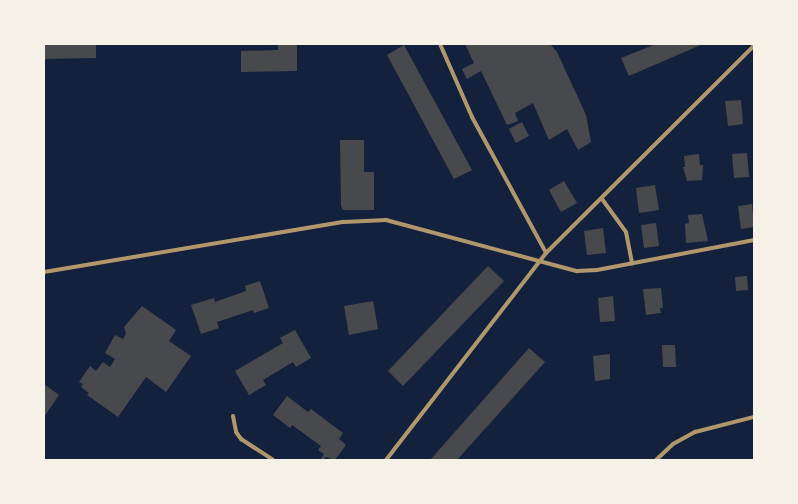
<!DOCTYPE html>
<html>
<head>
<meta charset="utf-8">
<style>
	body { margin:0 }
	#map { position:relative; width:798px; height:504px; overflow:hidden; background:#14213d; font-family:Poppins,sans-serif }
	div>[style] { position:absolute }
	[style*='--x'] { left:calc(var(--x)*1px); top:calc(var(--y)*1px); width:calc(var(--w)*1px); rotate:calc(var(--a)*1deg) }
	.building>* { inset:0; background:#48494c }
	.service>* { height:4px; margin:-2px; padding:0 2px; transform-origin:2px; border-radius:2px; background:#b1986c }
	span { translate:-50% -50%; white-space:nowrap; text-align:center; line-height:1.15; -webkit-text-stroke:6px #f6f1e7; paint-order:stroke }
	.frame { position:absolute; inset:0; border:45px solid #f6f1e7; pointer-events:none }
</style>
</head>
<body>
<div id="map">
	<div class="building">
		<div style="clip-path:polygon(44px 44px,96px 44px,96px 58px,44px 59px)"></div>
		<div style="clip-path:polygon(278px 44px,297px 44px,297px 71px,241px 72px,241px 51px,278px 50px)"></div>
		<div style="clip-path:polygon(465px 44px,550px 44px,557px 52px,586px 115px,591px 142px,578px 150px,567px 129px,549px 140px,533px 103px,515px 113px,518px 121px,507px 125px,481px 71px,467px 79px,462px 69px,474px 63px)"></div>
		<div style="clip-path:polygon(656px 44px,703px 44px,629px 76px,621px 58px)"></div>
		<div style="clip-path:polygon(404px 45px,472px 170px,454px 179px,387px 55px)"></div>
		<div style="clip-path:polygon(741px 100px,743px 124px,728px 126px,725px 101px)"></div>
		<div style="clip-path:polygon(522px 122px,529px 136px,516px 143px,509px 129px)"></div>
		<div style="clip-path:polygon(340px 140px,364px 140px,364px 172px,374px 172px,374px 210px,343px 210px,341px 206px)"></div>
		<div style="clip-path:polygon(747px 153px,749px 177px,734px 178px,732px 154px)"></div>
		<div style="clip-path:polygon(699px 154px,700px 165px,703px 165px,702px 180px,687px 181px,683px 167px,685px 167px,684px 156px)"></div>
		<div style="clip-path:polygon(564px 181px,577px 203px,561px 212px,549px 190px)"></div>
		<div style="clip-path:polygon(655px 185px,659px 210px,639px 213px,636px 188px)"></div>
		<div style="clip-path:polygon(752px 204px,754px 227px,741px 229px,738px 206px)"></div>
		<div style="clip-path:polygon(702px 214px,708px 241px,686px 243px,685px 224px,689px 223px,688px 215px)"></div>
		<div style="clip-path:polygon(656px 223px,659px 246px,644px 248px,641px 225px)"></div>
		<div style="clip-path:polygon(603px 228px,606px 253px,587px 255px,584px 231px)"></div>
		<div style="clip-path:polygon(488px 266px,504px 281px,403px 386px,388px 371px)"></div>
		<div style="clip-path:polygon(747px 276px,748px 290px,736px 291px,735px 277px)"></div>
		<div style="clip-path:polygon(260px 281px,269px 308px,254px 313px,253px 310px,217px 322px,219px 328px,201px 334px,191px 305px,214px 298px,215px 302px,246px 291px,245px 286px)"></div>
		<div style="clip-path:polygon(661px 288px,663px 308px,660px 308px,661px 313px,646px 315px,643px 289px)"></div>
		<div style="clip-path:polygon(613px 296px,615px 321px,600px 322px,598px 298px)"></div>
		<div style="clip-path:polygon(373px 301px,378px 329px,349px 335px,344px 306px)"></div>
		<div style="clip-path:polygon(142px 306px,176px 330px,169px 341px,191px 356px,166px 392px,146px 377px,118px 417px,87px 395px,89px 393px,81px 387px,83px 384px,79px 382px,90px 366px,96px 371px,103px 362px,110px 367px,115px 359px,105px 353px,115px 335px,123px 339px,126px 334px,124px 327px)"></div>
		<div style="clip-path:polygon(295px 330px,311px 358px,296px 367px,293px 362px,263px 380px,266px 385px,249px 395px,235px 371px,283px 343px,280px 338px)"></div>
		<div style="clip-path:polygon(662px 345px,675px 345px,676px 367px,663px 367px)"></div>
		<div style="clip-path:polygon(529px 348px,545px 362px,457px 460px,432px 460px,431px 459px)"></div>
		<div style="clip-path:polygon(610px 354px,610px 379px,595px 381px,593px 356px)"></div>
		<div style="clip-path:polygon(44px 384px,59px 395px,44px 417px)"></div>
		<div style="clip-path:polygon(287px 396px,308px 412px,311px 409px,343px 433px,339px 439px,346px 445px,335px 460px,326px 457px,323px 460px,321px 459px,324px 454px,318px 450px,321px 446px,292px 425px,290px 428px,273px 415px)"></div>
	</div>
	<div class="service">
		<div style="--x:440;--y:44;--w:80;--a:66.3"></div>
		<div style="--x:472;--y:117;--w:155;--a:61.4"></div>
		<div style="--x:602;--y:199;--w:41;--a:54"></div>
		<div style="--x:626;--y:232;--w:32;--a:79"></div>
		<div style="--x:44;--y:272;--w:304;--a:-9.5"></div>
		<div style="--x:344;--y:222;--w:42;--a:-2.7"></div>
		<div style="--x:386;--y:220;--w:198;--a:15"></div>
		<div style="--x:577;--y:271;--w:20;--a:-3"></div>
		<div style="--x:597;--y:270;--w:160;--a:-10.8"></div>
		<div style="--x:233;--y:416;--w:16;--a:79"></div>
		<div style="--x:236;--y:432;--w:9;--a:54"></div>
		<div style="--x:241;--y:439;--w:38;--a:33"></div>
		<div style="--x:386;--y:460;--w:262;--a:-52.3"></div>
		<div style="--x:546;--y:253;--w:293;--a:-44.9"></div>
		<div style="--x:656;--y:460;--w:23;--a:-43"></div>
		<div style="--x:673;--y:444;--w:25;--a:-29"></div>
		<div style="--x:695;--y:432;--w:61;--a:-14.3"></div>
	</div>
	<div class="frame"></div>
</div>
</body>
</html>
